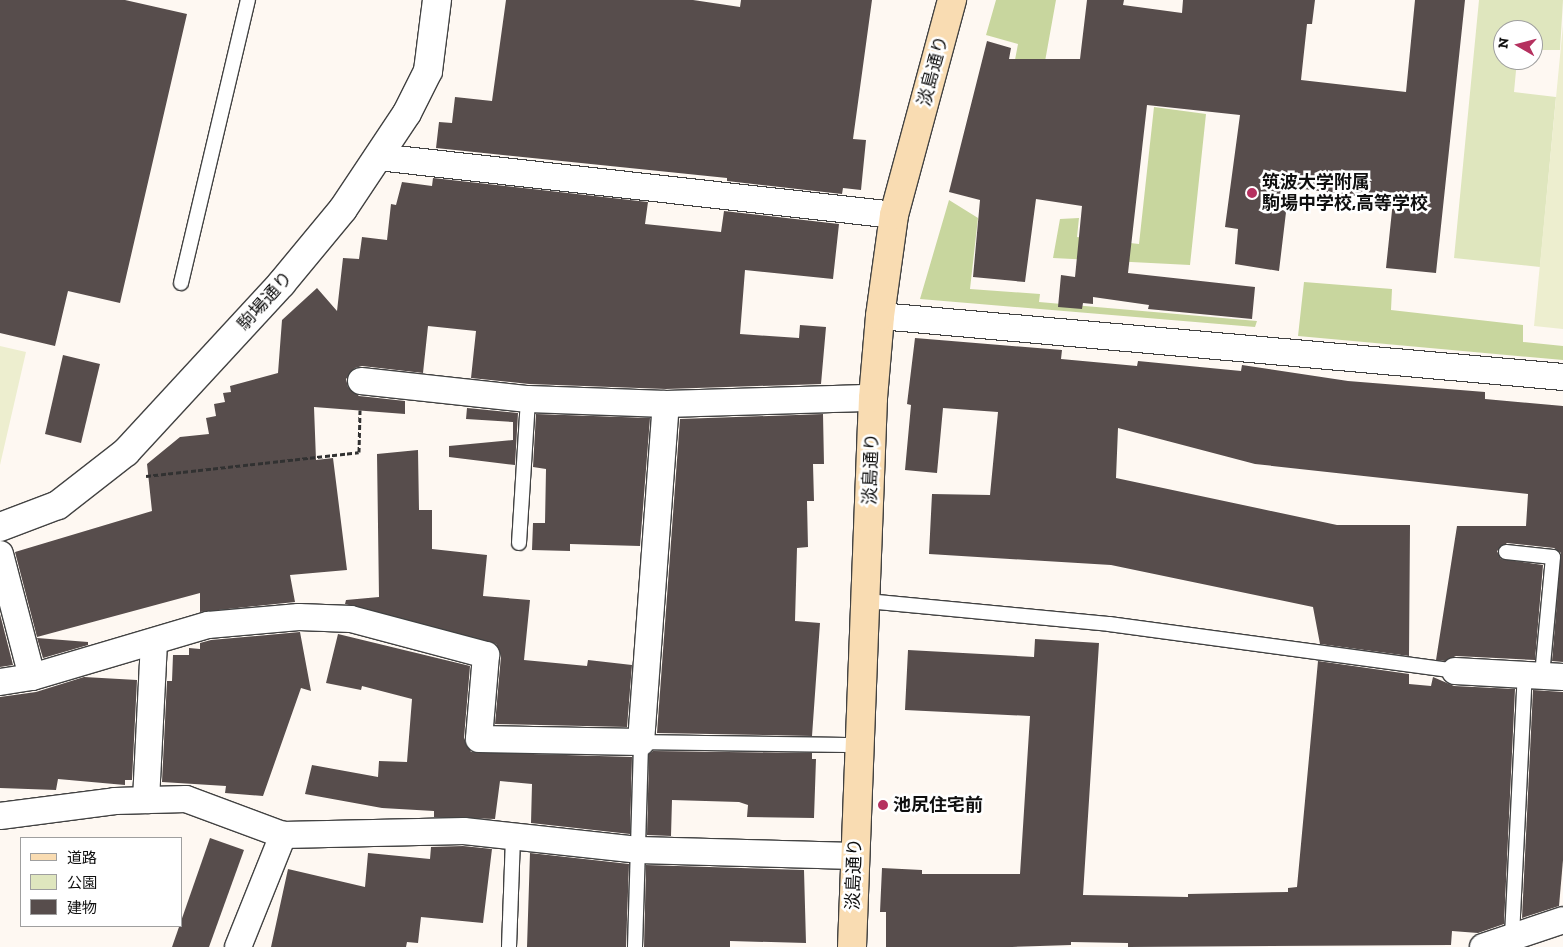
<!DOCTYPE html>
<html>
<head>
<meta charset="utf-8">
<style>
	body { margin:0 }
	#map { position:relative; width:1563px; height:947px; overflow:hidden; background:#fef8f2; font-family:"Zilla Slab","Noto Sans JP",serif }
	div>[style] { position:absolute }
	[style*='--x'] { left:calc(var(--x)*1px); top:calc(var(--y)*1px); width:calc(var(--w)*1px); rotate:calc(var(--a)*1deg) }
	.green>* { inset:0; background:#dfe6be }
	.forest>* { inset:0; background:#c8d69e }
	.pitch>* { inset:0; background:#edeecf }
	.building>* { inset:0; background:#574d4c }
	.path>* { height:3px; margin-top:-1.5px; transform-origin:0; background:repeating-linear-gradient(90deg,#313131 0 5px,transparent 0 7.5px) }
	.roads { filter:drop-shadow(1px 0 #424242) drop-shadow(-1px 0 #424242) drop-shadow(0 1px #424242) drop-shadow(0 -1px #424242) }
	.service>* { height:14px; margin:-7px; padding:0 7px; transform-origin:7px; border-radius:7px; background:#fff }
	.minor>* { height:26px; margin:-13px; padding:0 13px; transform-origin:13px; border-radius:13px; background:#fff }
	.tertiary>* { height:28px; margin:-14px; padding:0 14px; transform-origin:14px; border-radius:14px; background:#fff }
	.secondary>* { height:28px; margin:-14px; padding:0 14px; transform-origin:14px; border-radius:14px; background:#f9dcb2 }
	.dots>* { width:14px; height:14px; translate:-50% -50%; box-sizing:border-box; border:2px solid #fff; border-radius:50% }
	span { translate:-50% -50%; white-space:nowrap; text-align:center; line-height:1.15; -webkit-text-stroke:5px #fff; paint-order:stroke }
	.street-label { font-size:18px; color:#0f0f0f }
	.poi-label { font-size:18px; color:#0f0f0f; font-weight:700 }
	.left { translate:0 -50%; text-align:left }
	.legend { position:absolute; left:20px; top:837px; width:162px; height:90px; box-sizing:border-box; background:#fff; border:1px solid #9f9f9f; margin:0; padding:6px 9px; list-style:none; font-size:15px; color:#0f0f0f }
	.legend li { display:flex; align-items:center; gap:10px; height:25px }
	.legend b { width:25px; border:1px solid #9f9f9f }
	.north { position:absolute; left:1493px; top:20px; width:50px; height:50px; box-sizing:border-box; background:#fff; border:1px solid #9f9f9f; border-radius:50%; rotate:278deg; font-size:14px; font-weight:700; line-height:20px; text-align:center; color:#0f0f0f }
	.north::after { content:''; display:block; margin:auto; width:18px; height:22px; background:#b5315f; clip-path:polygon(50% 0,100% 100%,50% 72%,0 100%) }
</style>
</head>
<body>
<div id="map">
	<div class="green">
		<div style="clip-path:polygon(1479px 0,1563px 0,1560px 50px,1533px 50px,1533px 30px,1503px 30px,1503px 60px,1517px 60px,1514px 92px,1556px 97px,1540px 267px,1454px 258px)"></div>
	</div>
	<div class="forest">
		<div style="clip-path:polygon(996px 0,1056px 0,1044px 67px,1014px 65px,1018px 44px,986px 35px)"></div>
		<div style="clip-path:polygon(1154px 107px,1206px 114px,1190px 265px,1053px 258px,1060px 219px,1079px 218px,1077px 237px,1139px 244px)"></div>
		<div style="clip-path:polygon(949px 200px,978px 218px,970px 289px,1040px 294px,1039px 302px,1257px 321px,1255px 327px,920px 299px)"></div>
		<div style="clip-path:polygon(1304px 282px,1392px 289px,1391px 310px,1523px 325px,1523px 342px,1563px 346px,1563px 360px,1298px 336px)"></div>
	</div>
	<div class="pitch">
		<div style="clip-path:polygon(1563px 25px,1563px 329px,1534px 326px)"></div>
		<div style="clip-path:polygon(0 346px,26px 352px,0 465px)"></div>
	</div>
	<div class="building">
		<div style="clip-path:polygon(0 0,125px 0,187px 14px,120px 303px,68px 291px,55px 346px,0 333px)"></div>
		<div style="clip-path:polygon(506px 0,693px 0,740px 7px,741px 0,872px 0,853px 139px,866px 140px,861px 190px,843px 188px,842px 194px,727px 181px,727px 178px,436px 148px,439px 122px,452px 123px,455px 97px,492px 101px)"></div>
		<div style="clip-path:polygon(1087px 0,1124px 0,1123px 5px,1182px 13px,1183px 0,1315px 0,1312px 24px,1307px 24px,1301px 80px,1406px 92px,1415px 0,1465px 0,1436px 273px,1386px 268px,1393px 201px,1289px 187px,1279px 271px,1235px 264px,1238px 229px,1225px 227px,1240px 115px,1147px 105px,1128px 273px,1255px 287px,1252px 319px,1148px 309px,1149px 305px,1093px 297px,1093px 304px,1083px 303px,1082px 309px,1058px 307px,1061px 275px,1075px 277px,1082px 206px,1036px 199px,1025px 282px,973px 277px,980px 200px,949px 192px,987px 41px,1011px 48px,1009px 59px,1080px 59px)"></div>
		<div style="clip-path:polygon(433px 178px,648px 202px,645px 224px,721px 232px,724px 211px,839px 224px,833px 279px,745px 270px,740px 334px,799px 338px,800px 325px,826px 327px,821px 384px,666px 389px,529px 384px,471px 378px,476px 331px,428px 326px,423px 373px,362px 366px,355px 368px,346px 379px,348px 387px,359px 396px,405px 401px,405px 414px,314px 407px,316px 460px,333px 458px,347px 570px,290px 575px,295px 602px,200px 612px,200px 593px,37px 637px,15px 552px,152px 511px,147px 464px,180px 437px,209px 434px,206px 418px,216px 416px,214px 404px,225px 402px,223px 393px,231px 392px,230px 386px,278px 373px,282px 320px,317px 288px,337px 311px,343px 258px,359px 259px,362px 237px,387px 240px,391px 204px,396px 205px,402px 182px,432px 186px)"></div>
		<div style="clip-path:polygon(915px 338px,1062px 350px,1061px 359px,1137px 366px,1138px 361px,1241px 371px,1242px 365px,1348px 381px,1485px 392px,1485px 399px,1563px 406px,1563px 662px,1552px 661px,1561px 553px,1554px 548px,1507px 543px,1497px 551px,1501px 559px,1543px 565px,1535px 660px,1456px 656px,1445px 661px,1436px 660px,1457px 526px,1526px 526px,1528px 494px,1255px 464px,1118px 428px,1116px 478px,1337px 525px,1410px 525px,1409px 656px,1320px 644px,1313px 607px,1111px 565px,929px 554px,932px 494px,990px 495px,998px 412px,943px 408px,937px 473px,905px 470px,911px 405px,907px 404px)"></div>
		<div style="clip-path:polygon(63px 355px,100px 364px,81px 443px,45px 434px)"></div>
		<div style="clip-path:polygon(467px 408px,518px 413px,515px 465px,449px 457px,449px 446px,513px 440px,513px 422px,466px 419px)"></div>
		<div style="clip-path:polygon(536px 414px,650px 418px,640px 546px,570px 544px,570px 551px,532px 550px,533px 523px,545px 523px,546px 469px,533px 467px)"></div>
		<div style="clip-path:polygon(823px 414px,824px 464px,813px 464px,814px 501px,807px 501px,808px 547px,797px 548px,795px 621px,820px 623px,812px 736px,657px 733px,680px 419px)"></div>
		<div style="clip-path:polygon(418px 450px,419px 510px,432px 510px,432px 549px,487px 555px,483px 596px,530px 600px,524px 660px,587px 666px,588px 660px,632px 665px,627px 727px,495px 724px,501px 656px,496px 644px,345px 604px,346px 600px,379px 597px,377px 454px)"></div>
		<div style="clip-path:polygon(0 614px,13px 665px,0 667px)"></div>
		<div style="clip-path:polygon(300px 632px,311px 691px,301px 688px,263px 796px,225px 793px,226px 786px,162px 782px,167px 681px,172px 681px,173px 655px,189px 655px,189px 648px,200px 649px,200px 643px,211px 640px)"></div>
		<div style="clip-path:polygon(338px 634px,470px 666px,464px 738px,471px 752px,632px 757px,630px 834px,531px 823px,532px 784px,500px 781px,495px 819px,434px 817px,434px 811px,382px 808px,305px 794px,312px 765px,378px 777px,379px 761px,407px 762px,412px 699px,362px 686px,361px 690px,326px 683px)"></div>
		<div style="clip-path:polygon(37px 638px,88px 642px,88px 645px,43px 658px)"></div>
		<div style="clip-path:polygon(1035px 639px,1099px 643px,1083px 895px,1188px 897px,1188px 894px,1288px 892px,1288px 888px,1297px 887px,1318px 661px,1409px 674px,1409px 684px,1431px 686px,1433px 677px,1454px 686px,1515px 689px,1504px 924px,1478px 933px,1452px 931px,1451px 945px,1128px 947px,1128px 943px,1071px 942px,1071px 945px,1012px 947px,886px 947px,886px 912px,880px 912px,882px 868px,922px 870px,922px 874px,1020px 874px,1030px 716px,905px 710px,908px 650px,1034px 657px)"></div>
		<div style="clip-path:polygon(84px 677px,137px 680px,132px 780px,125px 780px,125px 785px,58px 779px,56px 790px,0 788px,0 697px,36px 692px)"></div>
		<div style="clip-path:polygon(1533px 690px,1563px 692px,1563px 860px,1559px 906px,1522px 918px)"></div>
		<div style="clip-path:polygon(653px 751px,812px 753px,812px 759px,816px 759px,814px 818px,747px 817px,748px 805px,739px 802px,672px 800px,671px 836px,647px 835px,649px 754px)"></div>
		<div style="clip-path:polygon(210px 838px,244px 850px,209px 947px,172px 947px)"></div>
		<div style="clip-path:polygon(463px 846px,492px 849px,483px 923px,421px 917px,418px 943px,407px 942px,406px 947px,271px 947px,288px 869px,365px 887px,368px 853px,430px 859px,431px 847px)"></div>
		<div style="clip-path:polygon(530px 853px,629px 864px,626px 947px,527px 947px)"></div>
		<div style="clip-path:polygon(646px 865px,804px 870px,806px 943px,730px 941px,730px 947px,644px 947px)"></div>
	</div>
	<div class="path">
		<div style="--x:146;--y:476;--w:214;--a:-6.4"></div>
		<div style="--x:359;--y:452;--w:42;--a:-88.6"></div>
	</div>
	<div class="roads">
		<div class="service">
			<div style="--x:181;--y:283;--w:291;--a:-76.7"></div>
			<div style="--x:519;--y:543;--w:144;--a:-86.4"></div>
			<div style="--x:1506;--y:552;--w:47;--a:6.1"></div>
			<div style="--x:1553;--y:557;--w:119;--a:95.3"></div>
			<div style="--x:866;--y:601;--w:244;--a:5.4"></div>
			<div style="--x:1109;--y:624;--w:349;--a:7.7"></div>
			<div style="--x:1512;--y:936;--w:262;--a:-87.2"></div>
			<div style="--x:509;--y:947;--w:109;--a:-87.9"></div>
			<div style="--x:635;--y:947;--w:205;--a:-88.3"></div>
			<div style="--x:641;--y:742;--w:217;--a:0.8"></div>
		</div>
		<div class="minor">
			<div style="--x:378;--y:157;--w:519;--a:6.41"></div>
			<div style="--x:880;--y:316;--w:686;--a:5.1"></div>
			<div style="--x:361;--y:381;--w:168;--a:6.2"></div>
			<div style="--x:528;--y:399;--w:138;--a:2.1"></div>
			<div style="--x:666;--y:404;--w:207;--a:-1.7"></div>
			<div style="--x:0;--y:554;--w:127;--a:75.4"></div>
			<div style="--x:1455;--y:671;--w:108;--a:3.2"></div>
			<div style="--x:0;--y:682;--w:32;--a:-9"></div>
			<div style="--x:32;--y:677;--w:184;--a:-16.5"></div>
			<div style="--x:208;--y:625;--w:91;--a:-5"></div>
			<div style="--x:299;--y:617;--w:52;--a:2.2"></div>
			<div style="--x:351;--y:619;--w:140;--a:14.9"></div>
			<div style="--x:486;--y:655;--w:84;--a:94.8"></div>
			<div style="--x:479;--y:739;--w:162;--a:1.1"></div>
			<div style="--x:641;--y:742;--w:339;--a:-85.8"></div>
			<div style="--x:146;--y:800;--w:157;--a:-87.1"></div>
			<div style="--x:0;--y:816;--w:116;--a:-7.4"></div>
			<div style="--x:115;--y:801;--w:71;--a:-1.6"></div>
			<div style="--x:186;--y:799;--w:103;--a:20.4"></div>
			<div style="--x:283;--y:835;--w:181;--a:-1.3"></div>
			<div style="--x:464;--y:831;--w:175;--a:6.2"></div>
			<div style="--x:638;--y:850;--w:216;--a:1.6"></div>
			<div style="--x:238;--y:947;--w:121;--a:-68.1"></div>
			<div style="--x:1483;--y:947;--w:84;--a:-18.6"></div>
		</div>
		<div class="tertiary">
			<div style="--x:0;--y:527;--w:62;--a:-20.8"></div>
			<div style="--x:58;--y:505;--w:86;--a:-37.9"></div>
			<div style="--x:126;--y:452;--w:229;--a:-47.3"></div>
			<div style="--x:281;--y:284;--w:97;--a:-50.4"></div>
			<div style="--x:343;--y:209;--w:115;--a:-56.3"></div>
			<div style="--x:407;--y:113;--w:47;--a:-63.4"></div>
			<div style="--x:428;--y:71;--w:72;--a:-82.8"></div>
		</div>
		<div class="secondary">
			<div style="--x:852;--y:947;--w:549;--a:-87.81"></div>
			<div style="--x:873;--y:398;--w:82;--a:-85.1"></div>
			<div style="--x:880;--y:316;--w:102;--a:-82.1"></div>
			<div style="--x:894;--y:215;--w:223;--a:-74.9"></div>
		</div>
	</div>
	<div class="dots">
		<div style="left:1252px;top:193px;background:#b5315f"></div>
		<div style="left:883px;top:805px;background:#b5315f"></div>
	</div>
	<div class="street-label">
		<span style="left:933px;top:71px;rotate:-75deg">淡島通り</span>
		<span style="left:265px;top:301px;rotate:-48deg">駒場通り</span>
		<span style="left:871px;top:469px;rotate:-88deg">淡島通り</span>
		<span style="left:854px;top:874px;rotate:-88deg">淡島通り</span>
	</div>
	<div class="poi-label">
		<span class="left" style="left:1262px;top:193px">筑波大学附属<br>駒場中学校,高等学校</span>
		<span class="left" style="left:893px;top:805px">池尻住宅前</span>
	</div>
	<ul class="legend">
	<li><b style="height:6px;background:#f9dcb2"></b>道路</li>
	<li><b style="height:14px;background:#dfe6be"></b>公園</li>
	<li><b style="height:14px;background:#574d4c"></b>建物</li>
	</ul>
	<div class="north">N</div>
</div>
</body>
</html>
